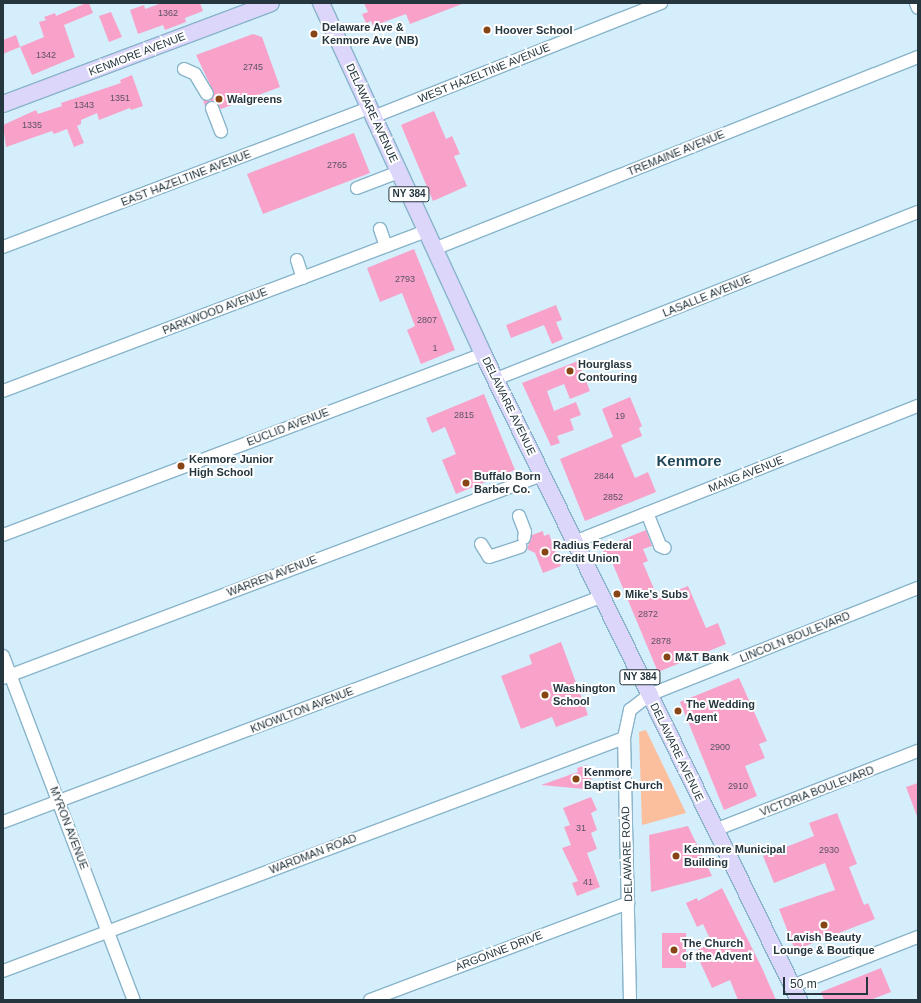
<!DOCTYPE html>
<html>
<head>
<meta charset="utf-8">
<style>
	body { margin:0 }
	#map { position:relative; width:921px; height:1003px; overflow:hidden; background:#d4eefc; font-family:Arial,sans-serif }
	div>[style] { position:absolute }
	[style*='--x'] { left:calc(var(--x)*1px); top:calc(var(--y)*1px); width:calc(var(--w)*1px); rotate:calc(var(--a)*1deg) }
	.green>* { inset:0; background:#fbbf9d }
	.building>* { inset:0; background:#f9a2c9 }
	.roads { filter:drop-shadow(1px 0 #89b4ca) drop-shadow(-1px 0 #89b4ca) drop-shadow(0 1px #89b4ca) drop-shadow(0 -1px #89b4ca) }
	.minor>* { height:12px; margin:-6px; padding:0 6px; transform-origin:6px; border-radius:6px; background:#fff }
	.major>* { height:16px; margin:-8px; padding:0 8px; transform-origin:8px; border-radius:8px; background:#dcd6fb }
	.dots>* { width:11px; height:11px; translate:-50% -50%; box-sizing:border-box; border:2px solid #fff; border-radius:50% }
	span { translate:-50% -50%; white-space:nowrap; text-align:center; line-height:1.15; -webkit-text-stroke:4px #fff; paint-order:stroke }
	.number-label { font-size:9px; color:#5a5162 }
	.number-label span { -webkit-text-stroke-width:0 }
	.shield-label span { padding:1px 3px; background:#fff; border:1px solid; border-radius:3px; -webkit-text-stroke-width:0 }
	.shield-label { font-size:10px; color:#25363f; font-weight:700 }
	.poi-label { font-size:11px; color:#25363f; font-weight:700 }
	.left { translate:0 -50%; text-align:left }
	.street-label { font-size:11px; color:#25363f }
	.district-label { font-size:15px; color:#1f485b; font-weight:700 }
	.frame { position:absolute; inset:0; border:4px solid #25363f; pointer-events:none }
	.scale { position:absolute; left:783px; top:977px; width:85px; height:18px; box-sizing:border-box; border:2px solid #25363f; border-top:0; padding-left:5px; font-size:12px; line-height:14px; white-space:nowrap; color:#25363f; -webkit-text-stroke:3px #fff; paint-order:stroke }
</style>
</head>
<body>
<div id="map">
	<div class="green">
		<div style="clip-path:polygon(646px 730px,686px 813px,642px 825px,639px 732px)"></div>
	</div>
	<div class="building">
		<div style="clip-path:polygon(86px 3px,89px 3px,93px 13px,64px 25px,75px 57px,32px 75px,20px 47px,44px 37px,39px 22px,46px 20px,44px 17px,55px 13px,56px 16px)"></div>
		<div style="clip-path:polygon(162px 3px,200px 3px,203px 11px,185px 18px,186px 22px,165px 30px,163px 25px,138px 34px,130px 10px,144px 5px,145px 9px)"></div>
		<div style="clip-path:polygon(364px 3px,462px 3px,462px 4px,410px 24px,406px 14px,373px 26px,371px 21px,366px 23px,362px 14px,368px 12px)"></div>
		<div style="clip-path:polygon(111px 12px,122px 37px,109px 42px,99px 16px)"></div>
		<div style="clip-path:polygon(253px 34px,262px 37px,280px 87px,221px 109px,214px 101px,205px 106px,203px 100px,210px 101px,214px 93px,196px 55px)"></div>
		<div style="clip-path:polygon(16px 35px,20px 47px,3px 54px,3px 40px)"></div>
		<div style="clip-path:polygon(132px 75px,143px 106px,131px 110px,130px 108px,99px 120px,97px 113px,81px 120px,81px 124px,77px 126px,84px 143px,74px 147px,67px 129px,54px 134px,52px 131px,6px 147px,3px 125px,36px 110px,38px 114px,62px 106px,61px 103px,121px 83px,120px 80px)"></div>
		<div style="clip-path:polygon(434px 111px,446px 139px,452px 136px,460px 154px,454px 156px,467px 186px,433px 201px,401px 125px)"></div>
		<div style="clip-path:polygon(354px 133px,370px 173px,263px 214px,247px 174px)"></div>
		<div style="clip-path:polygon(414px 249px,455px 350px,421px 364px,407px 330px,415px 326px,402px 293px,380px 302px,367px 268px)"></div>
		<div style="clip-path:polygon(556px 305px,562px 320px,556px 322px,563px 339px,552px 344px,544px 325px,511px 338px,506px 325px)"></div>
		<div style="clip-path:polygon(578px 361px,590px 391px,570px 399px,564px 384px,547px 391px,554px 411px,576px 402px,581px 415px,570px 419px,574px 430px,557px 436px,560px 443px,551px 446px,522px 383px)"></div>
		<div style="clip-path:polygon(484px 394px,515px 470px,456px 494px,442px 460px,456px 454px,445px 427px,432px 433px,426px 418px)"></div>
		<div style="clip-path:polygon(630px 397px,642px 426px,639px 428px,642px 436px,621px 445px,635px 478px,648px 472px,656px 492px,585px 521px,560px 459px,613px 437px,602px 409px)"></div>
		<div style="clip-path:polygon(646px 530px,652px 546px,643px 549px,648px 561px,643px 563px,658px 598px,688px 586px,706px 628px,718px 623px,726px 644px,658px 672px,612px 562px,608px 564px,602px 548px)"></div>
		<div style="clip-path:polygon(543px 531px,544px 536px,549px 534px,561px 566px,543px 573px,535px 553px,527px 549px,532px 535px)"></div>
		<div style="clip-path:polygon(561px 642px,588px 715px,556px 727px,552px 717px,521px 729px,501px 676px,532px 664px,529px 655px)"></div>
		<div style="clip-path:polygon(739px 678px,767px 741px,759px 744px,765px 758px,745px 766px,757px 796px,724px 810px,680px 702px)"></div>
		<div style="clip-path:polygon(587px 765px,595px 790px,541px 785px,578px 772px,577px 768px)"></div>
		<div style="clip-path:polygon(918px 783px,918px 816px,917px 816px,906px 787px)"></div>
		<div style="clip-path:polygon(591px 797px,597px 810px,591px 813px,597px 830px,591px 833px,597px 849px,587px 853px,600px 887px,577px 896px,572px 883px,578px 881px,562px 848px,571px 845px,564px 827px,570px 825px,563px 808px)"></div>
		<div style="clip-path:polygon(837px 813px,857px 864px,849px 867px,864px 905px,868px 903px,875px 919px,795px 950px,779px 909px,835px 890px,825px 863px,774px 883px,763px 856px,814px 836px,809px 823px)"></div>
		<div style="clip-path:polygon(688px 826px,712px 876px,651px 892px,649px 835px)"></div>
		<div style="clip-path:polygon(722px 888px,762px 968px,776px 1000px,738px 1000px,730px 980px,712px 988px,695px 951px,712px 943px,703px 924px,697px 927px,686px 903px,697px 898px,698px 901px)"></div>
		<div style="clip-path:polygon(662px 933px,686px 933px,686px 968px,662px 968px)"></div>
		<div style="clip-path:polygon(881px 968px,891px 992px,870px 1000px,824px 1000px,821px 992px)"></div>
	</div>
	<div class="roads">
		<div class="minor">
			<div style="--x:916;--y:3;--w:5;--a:68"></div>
			<div style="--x:184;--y:69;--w:12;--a:24"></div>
			<div style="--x:195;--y:74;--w:23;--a:59"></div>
			<div style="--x:212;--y:108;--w:25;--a:69"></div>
			<div style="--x:373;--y:117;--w:310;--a:-21.6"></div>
			<div style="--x:357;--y:188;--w:45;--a:-20.9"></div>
			<div style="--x:380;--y:229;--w:18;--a:71"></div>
			<div style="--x:3;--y:247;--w:392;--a:-20.8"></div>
			<div style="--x:434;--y:249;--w:521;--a:-21.64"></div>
			<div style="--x:297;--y:260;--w:19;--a:72"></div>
			<div style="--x:496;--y:379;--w:454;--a:-21.6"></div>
			<div style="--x:3;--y:391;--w:452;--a:-20.7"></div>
			<div style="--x:647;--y:513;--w:35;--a:68"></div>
			<div style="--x:660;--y:546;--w:5;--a:22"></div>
			<div style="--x:519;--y:516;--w:17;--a:69"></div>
			<div style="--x:525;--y:532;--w:6;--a:99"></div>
			<div style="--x:3;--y:535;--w:513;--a:-20.66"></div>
			<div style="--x:574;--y:542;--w:370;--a:-21.6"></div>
			<div style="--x:481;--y:544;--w:15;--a:58"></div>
			<div style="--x:489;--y:557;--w:33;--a:-18"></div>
			<div style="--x:3;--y:656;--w:368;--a:69.2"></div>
			<div style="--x:3;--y:678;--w:576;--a:-20.64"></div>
			<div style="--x:3;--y:822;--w:639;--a:-20.62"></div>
			<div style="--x:715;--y:830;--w:218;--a:-21.3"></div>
			<div style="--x:3;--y:971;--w:663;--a:-20.57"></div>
			<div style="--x:792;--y:986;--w:135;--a:-21.3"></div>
			<div style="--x:370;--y:1000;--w:276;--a:-20.6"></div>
			<div style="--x:630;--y:1000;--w:262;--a:-91.3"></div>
			<div style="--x:624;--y:738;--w:29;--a:-78"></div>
			<div style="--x:630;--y:710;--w:24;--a:-38"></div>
			<div style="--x:649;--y:695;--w:289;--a:-21.7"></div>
		</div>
		<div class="major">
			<div style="--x:321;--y:3;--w:387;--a:65.2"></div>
			<div style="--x:483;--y:354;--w:719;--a:63.93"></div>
			<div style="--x:3;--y:104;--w:286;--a:-20.6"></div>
		</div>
	</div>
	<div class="dots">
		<div style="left:487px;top:30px;background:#874415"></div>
		<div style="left:314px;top:34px;background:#874415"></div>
		<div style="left:219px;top:99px;background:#874415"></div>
		<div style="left:570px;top:371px;background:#874415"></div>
		<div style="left:181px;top:466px;background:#874415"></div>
		<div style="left:466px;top:483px;background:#874415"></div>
		<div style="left:545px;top:552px;background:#874415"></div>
		<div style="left:617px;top:594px;background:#874415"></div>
		<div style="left:667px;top:657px;background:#874415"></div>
		<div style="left:545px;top:695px;background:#874415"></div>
		<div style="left:678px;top:711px;background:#874415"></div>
		<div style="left:576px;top:779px;background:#874415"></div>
		<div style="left:676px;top:856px;background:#874415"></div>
		<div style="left:824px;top:925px;background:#874415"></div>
		<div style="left:674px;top:950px;background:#874415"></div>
	</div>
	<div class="number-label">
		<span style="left:168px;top:13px">1362</span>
		<span style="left:46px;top:55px">1342</span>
		<span style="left:253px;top:67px">2745</span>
		<span style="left:120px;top:98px">1351</span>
		<span style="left:84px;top:105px">1343</span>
		<span style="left:32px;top:125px">1335</span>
		<span style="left:337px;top:165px">2765</span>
		<span style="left:405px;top:279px">2793</span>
		<span style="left:427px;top:320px">2807</span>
		<span style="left:435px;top:348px">1</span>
		<span style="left:464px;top:415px">2815</span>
		<span style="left:620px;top:416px">19</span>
		<span style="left:604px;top:476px">2844</span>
		<span style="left:613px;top:497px">2852</span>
		<span style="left:648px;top:614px">2872</span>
		<span style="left:661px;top:641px">2878</span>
		<span style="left:720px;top:747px">2900</span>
		<span style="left:738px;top:786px">2910</span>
		<span style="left:581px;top:828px">31</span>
		<span style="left:829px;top:850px">2930</span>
		<span style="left:588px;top:882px">41</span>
	</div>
	<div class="shield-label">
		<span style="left:409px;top:194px">NY 384</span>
		<span style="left:640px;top:677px">NY 384</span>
	</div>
	<div class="poi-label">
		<span class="left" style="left:322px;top:34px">Delaware Ave &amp;<br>Kenmore Ave (NB)</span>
		<span class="left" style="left:495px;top:30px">Hoover School</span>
		<span class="left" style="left:227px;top:99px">Walgreens</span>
		<span class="left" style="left:578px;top:371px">Hourglass<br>Contouring</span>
		<span class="left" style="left:189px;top:466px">Kenmore Junior<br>High School</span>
		<span class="left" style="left:474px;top:483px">Buffalo Born<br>Barber Co.</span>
		<span class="left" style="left:553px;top:552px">Radius Federal<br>Credit Union</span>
		<span class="left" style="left:625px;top:594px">Mike's Subs</span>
		<span class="left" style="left:675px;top:657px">M&amp;T Bank</span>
		<span class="left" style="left:553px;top:695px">Washington<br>School</span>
		<span class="left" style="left:686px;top:711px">The Wedding<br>Agent</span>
		<span class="left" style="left:584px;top:779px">Kenmore<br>Baptist Church</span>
		<span class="left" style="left:684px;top:856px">Kenmore Municipal<br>Building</span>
		<span style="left:824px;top:944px">Lavish Beauty<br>Lounge &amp; Boutique</span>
		<span class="left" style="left:682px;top:950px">The Church<br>of the Advent</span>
	</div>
	<div class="street-label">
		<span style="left:137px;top:54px;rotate:-21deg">KENMORE AVENUE</span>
		<span style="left:484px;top:73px;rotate:-22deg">WEST HAZELTINE AVENUE</span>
		<span style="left:372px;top:113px;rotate:65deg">DELAWARE AVENUE</span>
		<span style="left:676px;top:153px;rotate:-22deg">TREMAINE AVENUE</span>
		<span style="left:186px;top:178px;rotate:-21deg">EAST HAZELTINE AVENUE</span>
		<span style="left:707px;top:296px;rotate:-22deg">LASALLE AVENUE</span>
		<span style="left:215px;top:311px;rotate:-21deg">PARKWOOD AVENUE</span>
		<span style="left:509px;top:406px;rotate:64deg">DELAWARE AVENUE</span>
		<span style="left:288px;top:427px;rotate:-21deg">EUCLID AVENUE</span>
		<span style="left:746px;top:474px;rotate:-22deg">MANG AVENUE</span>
		<span style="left:272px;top:576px;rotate:-21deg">WARREN AVENUE</span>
		<span style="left:795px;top:637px;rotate:-22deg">LINCOLN BOULEVARD</span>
		<span style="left:302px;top:710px;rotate:-21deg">KNOWLTON AVENUE</span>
		<span style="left:677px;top:752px;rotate:64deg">DELAWARE AVENUE</span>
		<span style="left:817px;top:791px;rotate:-21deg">VICTORIA BOULEVARD</span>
		<span style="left:69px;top:828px;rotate:69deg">MYRON AVENUE</span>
		<span style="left:313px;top:854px;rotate:-21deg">WARDMAN ROAD</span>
		<span style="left:627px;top:854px;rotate:-92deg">DELAWARE ROAD</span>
		<span style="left:499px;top:951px;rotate:-21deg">ARGONNE DRIVE</span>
	</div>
	<div class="district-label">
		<span style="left:689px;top:461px">Kenmore</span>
	</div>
	<div class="frame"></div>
	<div class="scale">50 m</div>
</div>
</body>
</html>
